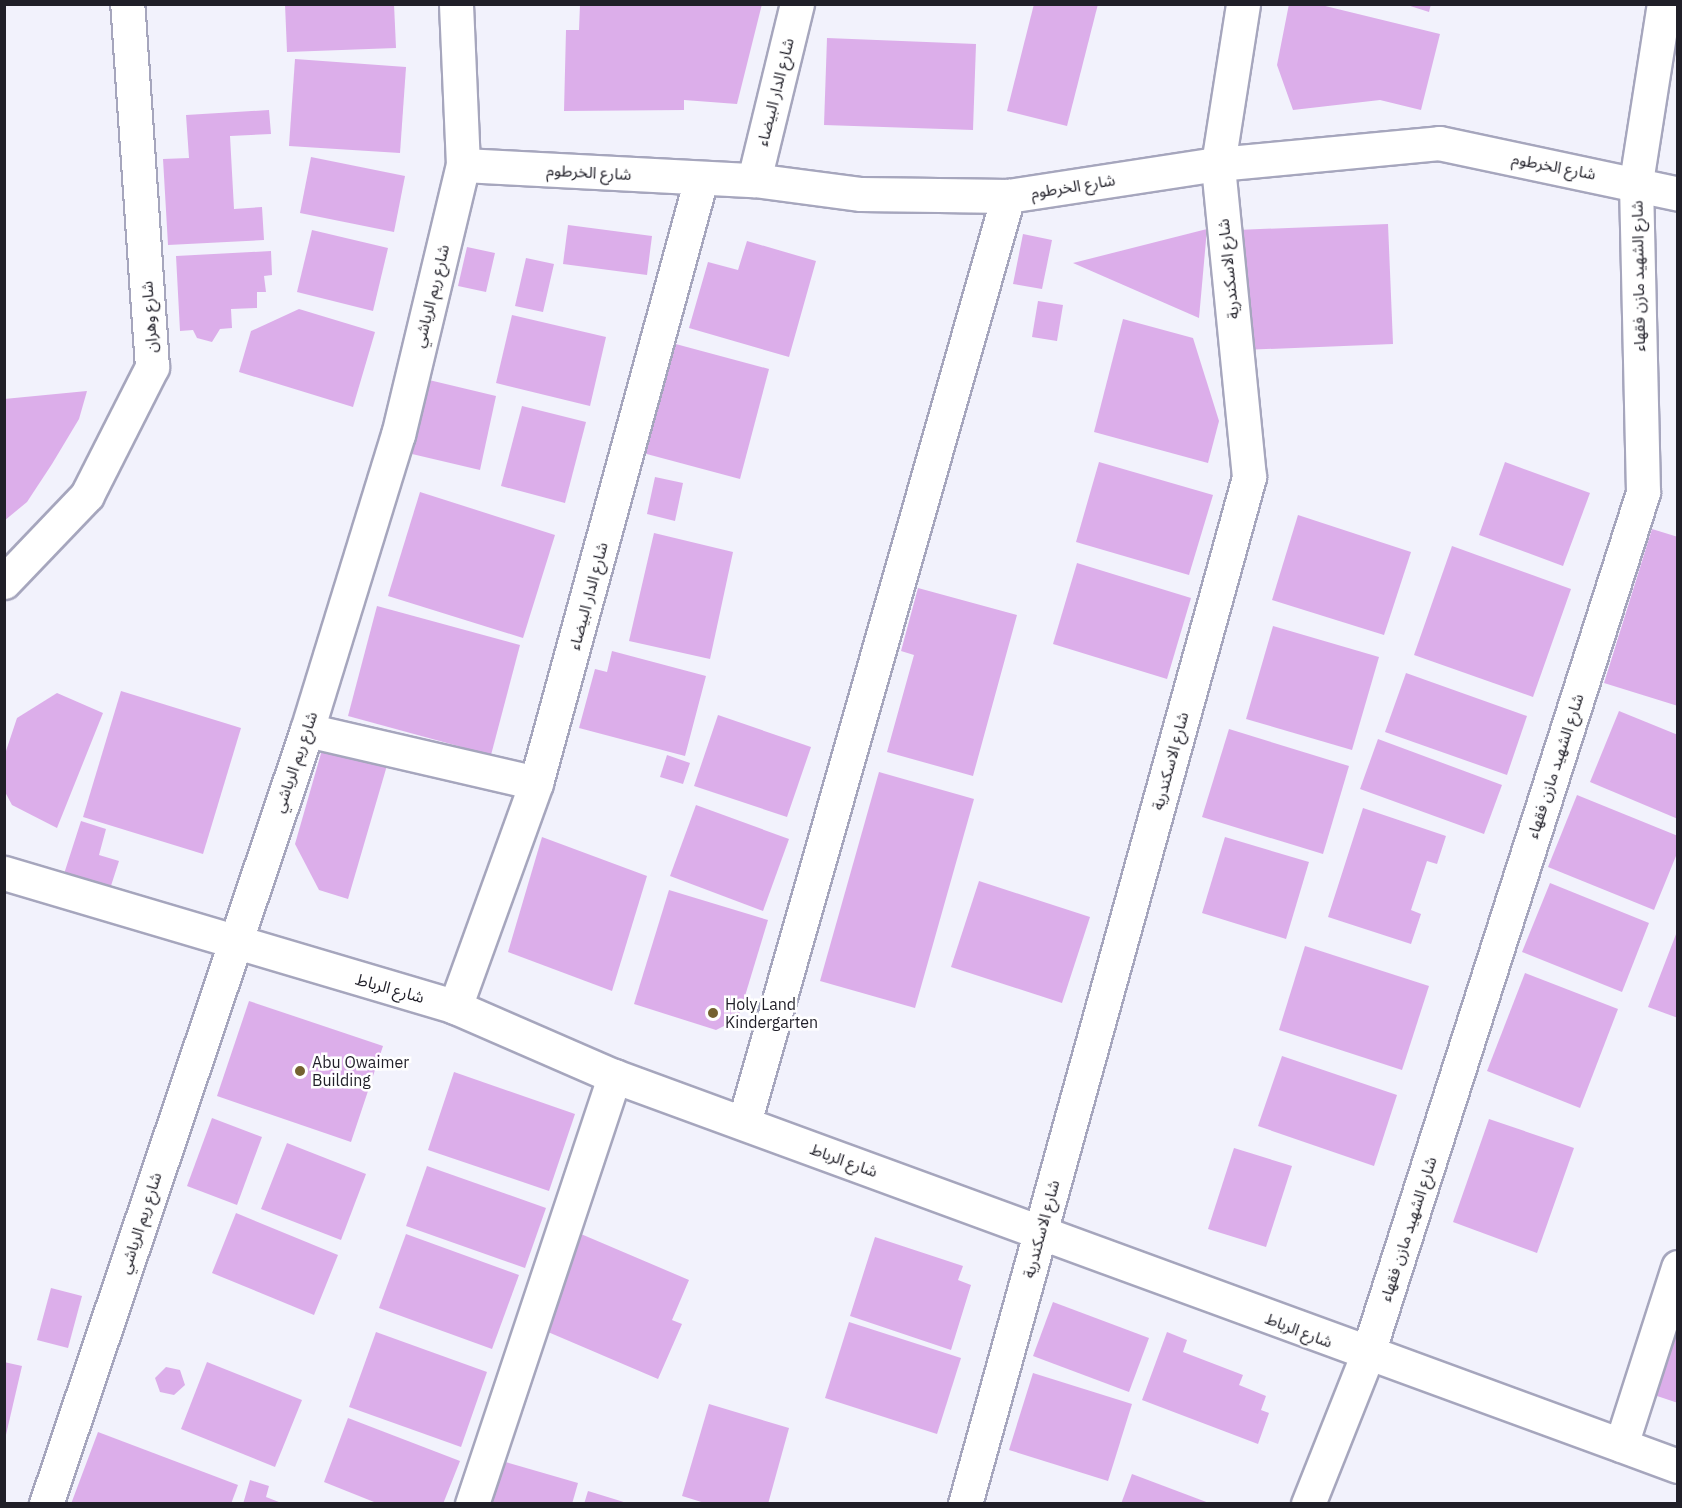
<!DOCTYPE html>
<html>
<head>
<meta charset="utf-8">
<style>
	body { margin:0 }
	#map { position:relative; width:1682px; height:1508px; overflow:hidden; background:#f2f2fc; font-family:"IBM Plex Sans","Noto Sans Arabic",sans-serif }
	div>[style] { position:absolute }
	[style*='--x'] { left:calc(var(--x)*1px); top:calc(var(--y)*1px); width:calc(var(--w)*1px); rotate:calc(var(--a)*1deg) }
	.building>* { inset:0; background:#dcaeea }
	.roads { filter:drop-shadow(2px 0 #a6a6bd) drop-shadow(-2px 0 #a6a6bd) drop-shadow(0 2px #a6a6bd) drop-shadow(0 -2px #a6a6bd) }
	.minor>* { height:33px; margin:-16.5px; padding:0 16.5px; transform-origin:16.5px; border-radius:16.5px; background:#fff }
	.dots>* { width:16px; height:16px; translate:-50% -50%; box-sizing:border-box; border:3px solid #fff; border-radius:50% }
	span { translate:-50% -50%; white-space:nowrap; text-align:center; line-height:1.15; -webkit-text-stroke:5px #fff; paint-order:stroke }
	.street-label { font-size:16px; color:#201f28 }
	.poi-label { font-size:16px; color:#201f28 }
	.left { translate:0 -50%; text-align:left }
	.frame { position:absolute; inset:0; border:6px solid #201f28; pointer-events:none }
</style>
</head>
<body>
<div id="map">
	<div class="building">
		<div style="clip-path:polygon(285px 4px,394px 4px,396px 48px,287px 52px)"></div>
		<div style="clip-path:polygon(580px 4px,762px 4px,737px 104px,684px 100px,684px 110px,564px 111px,566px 30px,579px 30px)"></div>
		<div style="clip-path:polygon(1034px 4px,1098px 4px,1067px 126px,1007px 111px)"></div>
		<div style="clip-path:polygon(1289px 4px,1317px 4px,1440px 34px,1421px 110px,1380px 100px,1293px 110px,1277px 65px)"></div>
		<div style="clip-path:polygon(1404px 4px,1431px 4px,1429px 12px)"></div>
		<div style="clip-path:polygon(827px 38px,976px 44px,973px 130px,824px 125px)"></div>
		<div style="clip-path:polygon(295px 59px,406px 67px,400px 153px,289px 146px)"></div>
		<div style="clip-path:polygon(269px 110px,271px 134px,230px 136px,234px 209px,262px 207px,264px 240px,168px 245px,163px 159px,189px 158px,186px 115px)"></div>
		<div style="clip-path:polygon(311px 157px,405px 176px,394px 232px,300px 213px)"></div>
		<div style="clip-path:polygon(1388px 224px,1393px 344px,1242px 350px,1237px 230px)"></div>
		<div style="clip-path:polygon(568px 225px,652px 236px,647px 275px,563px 264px)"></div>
		<div style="clip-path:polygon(1207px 229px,1199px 318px,1073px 263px)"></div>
		<div style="clip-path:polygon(312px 230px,388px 248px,373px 311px,297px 292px)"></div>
		<div style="clip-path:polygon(1023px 234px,1052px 240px,1042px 289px,1013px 284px)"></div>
		<div style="clip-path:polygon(747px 241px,816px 261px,789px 357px,689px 328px,708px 262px,738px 270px)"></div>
		<div style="clip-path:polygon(467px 247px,495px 253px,486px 292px,458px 286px)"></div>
		<div style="clip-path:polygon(271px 251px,272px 275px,264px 276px,266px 292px,257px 292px,257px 308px,231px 309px,232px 328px,220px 329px,212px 342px,197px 338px,193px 330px,180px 331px,176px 256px)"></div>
		<div style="clip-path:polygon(526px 258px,554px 264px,543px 312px,515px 306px)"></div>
		<div style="clip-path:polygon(1038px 301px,1063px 305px,1057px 341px,1032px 337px)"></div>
		<div style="clip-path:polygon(299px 309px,375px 332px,353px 407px,239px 372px,251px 331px)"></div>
		<div style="clip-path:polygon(512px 315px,606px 337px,590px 406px,496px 383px)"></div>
		<div style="clip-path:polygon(1123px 319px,1193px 338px,1219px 421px,1208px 463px,1094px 432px)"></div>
		<div style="clip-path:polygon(672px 343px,769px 369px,740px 479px,643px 453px)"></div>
		<div style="clip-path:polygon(429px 380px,496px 396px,480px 470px,412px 454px)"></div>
		<div style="clip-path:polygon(87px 391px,79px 419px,52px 464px,27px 502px,4px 521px,4px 399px)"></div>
		<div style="clip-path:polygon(522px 406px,586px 422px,565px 503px,501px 486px)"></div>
		<div style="clip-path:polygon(1099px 462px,1213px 495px,1189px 575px,1076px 542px)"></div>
		<div style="clip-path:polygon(1505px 462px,1590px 493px,1563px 566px,1479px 535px)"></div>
		<div style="clip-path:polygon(655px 477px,683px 483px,675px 521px,647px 514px)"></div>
		<div style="clip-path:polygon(420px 492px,555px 535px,523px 638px,388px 596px)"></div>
		<div style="clip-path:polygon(1298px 515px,1411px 552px,1384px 635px,1272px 600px)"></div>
		<div style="clip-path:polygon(1652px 529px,1678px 537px,1678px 706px,1604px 683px)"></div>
		<div style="clip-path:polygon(654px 533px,733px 552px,710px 659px,629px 641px)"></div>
		<div style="clip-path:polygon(1452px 546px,1571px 589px,1533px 697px,1414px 655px)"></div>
		<div style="clip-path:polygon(1077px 563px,1191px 598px,1167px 679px,1053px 644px)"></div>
		<div style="clip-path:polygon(918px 588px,1017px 615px,973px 776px,887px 752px,914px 655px,901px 651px)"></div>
		<div style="clip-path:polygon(377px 606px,520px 645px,491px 755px,348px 716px)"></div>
		<div style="clip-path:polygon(1273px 626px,1379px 657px,1352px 750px,1246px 719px)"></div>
		<div style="clip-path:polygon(612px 651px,706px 676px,685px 756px,579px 728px,595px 669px,607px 672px)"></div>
		<div style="clip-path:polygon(1406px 673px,1527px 716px,1507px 775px,1385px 732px)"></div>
		<div style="clip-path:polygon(121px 691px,241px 728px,203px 854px,83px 817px)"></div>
		<div style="clip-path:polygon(57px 693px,103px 713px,57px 828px,12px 805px,4px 790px,4px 757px,17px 718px)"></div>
		<div style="clip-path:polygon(1619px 711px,1678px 735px,1678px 819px,1590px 782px)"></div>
		<div style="clip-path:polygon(718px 715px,811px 747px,787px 817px,694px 786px)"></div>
		<div style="clip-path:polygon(1229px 729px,1349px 766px,1323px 854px,1202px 817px)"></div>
		<div style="clip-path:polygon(1378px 739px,1502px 785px,1484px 834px,1360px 789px)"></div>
		<div style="clip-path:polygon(324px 743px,388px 762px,348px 899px,319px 890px,295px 844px)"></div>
		<div style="clip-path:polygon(667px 755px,690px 763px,683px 784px,660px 777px)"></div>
		<div style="clip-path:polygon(879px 772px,974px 799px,915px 1008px,820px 981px)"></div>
		<div style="clip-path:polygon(1577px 795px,1678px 836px,1678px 851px,1654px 910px,1548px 867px)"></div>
		<div style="clip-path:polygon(696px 805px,789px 839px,763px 911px,670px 876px)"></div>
		<div style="clip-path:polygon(1363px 808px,1446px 836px,1437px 864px,1427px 861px,1411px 910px,1421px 914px,1411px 944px,1328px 917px)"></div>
		<div style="clip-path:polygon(81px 821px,106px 829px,99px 855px,119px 861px,109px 892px,63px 877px)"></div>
		<div style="clip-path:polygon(542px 837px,647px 876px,612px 991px,508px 952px)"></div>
		<div style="clip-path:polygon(1225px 837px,1309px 862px,1286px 939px,1202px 913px)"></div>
		<div style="clip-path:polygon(979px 881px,1090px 917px,1062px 1003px,951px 967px)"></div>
		<div style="clip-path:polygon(1550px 883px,1649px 923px,1622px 992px,1522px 952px)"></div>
		<div style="clip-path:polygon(669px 890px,768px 920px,738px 1019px,716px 1030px,634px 1004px)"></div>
		<div style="clip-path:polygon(1678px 929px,1678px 1018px,1648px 1007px)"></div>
		<div style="clip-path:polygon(1305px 946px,1429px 986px,1402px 1070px,1279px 1030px)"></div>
		<div style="clip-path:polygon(1525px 973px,1618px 1009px,1580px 1108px,1487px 1071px)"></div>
		<div style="clip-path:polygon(249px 1001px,383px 1046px,351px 1142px,217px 1096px)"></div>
		<div style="clip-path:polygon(1282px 1056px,1397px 1095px,1374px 1166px,1258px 1126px)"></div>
		<div style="clip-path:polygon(454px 1072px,575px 1114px,549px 1191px,428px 1150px)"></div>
		<div style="clip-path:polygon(212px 1118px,262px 1137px,237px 1205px,187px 1186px)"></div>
		<div style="clip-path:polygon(1489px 1119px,1574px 1148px,1537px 1253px,1453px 1222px)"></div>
		<div style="clip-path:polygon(287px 1143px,366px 1174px,341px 1240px,261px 1209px)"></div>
		<div style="clip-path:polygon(1234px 1148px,1292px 1166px,1266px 1247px,1208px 1229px)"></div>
		<div style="clip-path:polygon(427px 1166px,546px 1208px,525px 1268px,406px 1226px)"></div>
		<div style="clip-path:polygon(236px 1213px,338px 1255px,314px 1315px,212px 1273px)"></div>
		<div style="clip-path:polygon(406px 1234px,519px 1275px,492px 1349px,379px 1308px)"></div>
		<div style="clip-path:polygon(581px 1234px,689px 1280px,672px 1320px,682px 1324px,658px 1379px,541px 1329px)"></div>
		<div style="clip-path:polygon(875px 1237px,963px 1266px,958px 1280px,971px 1285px,951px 1350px,850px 1316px)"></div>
		<div style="clip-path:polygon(51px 1288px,82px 1296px,68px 1348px,37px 1340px)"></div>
		<div style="clip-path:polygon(1053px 1302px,1149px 1338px,1129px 1392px,1033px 1356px)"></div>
		<div style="clip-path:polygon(1678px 1320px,1678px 1403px,1651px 1394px)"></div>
		<div style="clip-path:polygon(849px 1322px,961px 1358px,937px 1434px,825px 1398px)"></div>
		<div style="clip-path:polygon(376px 1332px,487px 1372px,461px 1447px,349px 1407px)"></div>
		<div style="clip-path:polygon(1167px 1332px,1187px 1340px,1183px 1352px,1243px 1375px,1239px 1385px,1266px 1396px,1261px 1410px,1269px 1413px,1258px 1444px,1142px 1400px)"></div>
		<div style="clip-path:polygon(4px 1362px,22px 1366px,5px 1439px,4px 1439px)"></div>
		<div style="clip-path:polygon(207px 1362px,302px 1400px,275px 1467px,181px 1429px)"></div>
		<div style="clip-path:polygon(166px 1367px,180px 1370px,185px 1385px,174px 1395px,160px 1392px,155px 1378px)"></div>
		<div style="clip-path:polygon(1033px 1373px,1132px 1404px,1108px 1481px,1009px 1450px)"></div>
		<div style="clip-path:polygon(709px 1404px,789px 1428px,768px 1504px,708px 1504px,682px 1496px)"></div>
		<div style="clip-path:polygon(348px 1418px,460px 1461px,443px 1504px,379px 1504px,324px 1482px)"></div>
		<div style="clip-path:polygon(98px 1432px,238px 1485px,231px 1504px,71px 1504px)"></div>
		<div style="clip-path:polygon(495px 1459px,578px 1483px,572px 1504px,482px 1504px)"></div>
		<div style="clip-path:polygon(1132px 1474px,1209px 1503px,1208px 1504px,1121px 1504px)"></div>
		<div style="clip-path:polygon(250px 1480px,269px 1486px,266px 1497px,284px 1504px,243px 1504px)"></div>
		<div style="clip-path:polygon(588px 1491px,627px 1503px,627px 1504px,584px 1504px)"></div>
	</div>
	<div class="roads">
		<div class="minor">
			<div style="--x:463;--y:165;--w:291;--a:3"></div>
			<div style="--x:754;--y:180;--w:108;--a:7.5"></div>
			<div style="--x:861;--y:194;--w:147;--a:0.8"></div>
			<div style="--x:1008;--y:196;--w:212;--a:-8.7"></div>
			<div style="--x:1218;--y:164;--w:222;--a:-5.4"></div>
			<div style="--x:1439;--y:143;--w:244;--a:12"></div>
			<div style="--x:754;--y:180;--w:181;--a:-76.3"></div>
			<div style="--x:4;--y:582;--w:120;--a:-46.3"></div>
			<div style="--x:87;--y:495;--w:144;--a:-63.1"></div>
			<div style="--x:152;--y:367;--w:364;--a:-93.9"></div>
			<div style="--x:307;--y:730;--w:235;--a:13"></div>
			<div style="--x:4;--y:873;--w:470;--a:16.5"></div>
			<div style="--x:455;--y:1007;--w:173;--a:23.5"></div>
			<div style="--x:614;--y:1076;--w:1133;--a:20.13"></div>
			<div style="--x:455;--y:1007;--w:238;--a:-70.1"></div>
			<div style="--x:536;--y:783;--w:626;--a:-74.72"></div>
			<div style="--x:744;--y:1123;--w:964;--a:-74.1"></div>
			<div style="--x:1621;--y:1445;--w:187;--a:-72.2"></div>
			<div style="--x:46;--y:1504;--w:817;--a:-71.37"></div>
			<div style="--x:307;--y:730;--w:309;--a:-72.9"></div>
			<div style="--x:398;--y:435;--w:278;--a:-76.5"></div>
			<div style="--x:463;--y:165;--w:161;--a:-92.5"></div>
			<div style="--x:472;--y:1504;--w:451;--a:-71.6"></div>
			<div style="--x:965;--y:1504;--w:1066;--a:-74.54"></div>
			<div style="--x:1249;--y:477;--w:315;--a:-95.7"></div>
			<div style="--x:1218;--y:164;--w:162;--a:-81.1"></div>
			<div style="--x:1308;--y:1504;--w:159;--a:-68.3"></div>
			<div style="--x:1367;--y:1356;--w:907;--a:-72.28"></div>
			<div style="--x:1643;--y:492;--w:310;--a:-91.3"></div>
			<div style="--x:1636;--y:182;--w:180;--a:-81.1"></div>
		</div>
	</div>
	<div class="dots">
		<div style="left:713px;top:1013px;background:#746130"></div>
		<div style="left:300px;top:1071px;background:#746130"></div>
	</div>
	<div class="street-label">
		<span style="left:775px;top:92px;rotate:-76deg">شارع الدار البيضاء</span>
		<span style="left:1554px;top:166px;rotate:11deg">شارع الخرطوم</span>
		<span style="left:589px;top:172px;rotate:3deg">شارع الخرطوم</span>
		<span style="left:1073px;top:186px;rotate:-9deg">شارع الخرطوم</span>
		<span style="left:1228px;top:269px;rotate:-96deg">شارع الاسكندرية</span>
		<span style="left:1638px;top:276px;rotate:-91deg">شارع الشهيد مازن فقهاء</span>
		<span style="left:431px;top:296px;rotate:-76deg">شارع ريم الرياشي</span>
		<span style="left:149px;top:317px;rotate:-94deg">شارع وهران</span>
		<span style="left:588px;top:596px;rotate:-75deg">شارع الدار البيضاء</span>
		<span style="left:1170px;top:761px;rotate:-75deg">شارع الاسكندرية</span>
		<span style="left:295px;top:762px;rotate:-71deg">شارع ريم الرياشي</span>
		<span style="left:1555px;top:766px;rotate:-72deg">شارع الشهيد مازن فقهاء</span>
		<span style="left:390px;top:988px;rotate:16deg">شارع الرباط</span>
		<span style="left:844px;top:1160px;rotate:20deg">شارع الرباط</span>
		<span style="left:140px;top:1223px;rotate:-72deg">شارع ريم الرياشي</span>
		<span style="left:1041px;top:1229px;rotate:-75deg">شارع الاسكندرية</span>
		<span style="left:1408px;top:1229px;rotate:-72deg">شارع الشهيد مازن فقهاء</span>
		<span style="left:1299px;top:1330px;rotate:21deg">شارع الرباط</span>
	</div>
	<div class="poi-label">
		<span class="left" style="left:725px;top:1013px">Holy Land<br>Kindergarten</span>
		<span class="left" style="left:312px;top:1071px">Abu Owaimer<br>Building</span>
	</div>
	<div class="frame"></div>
</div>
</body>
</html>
